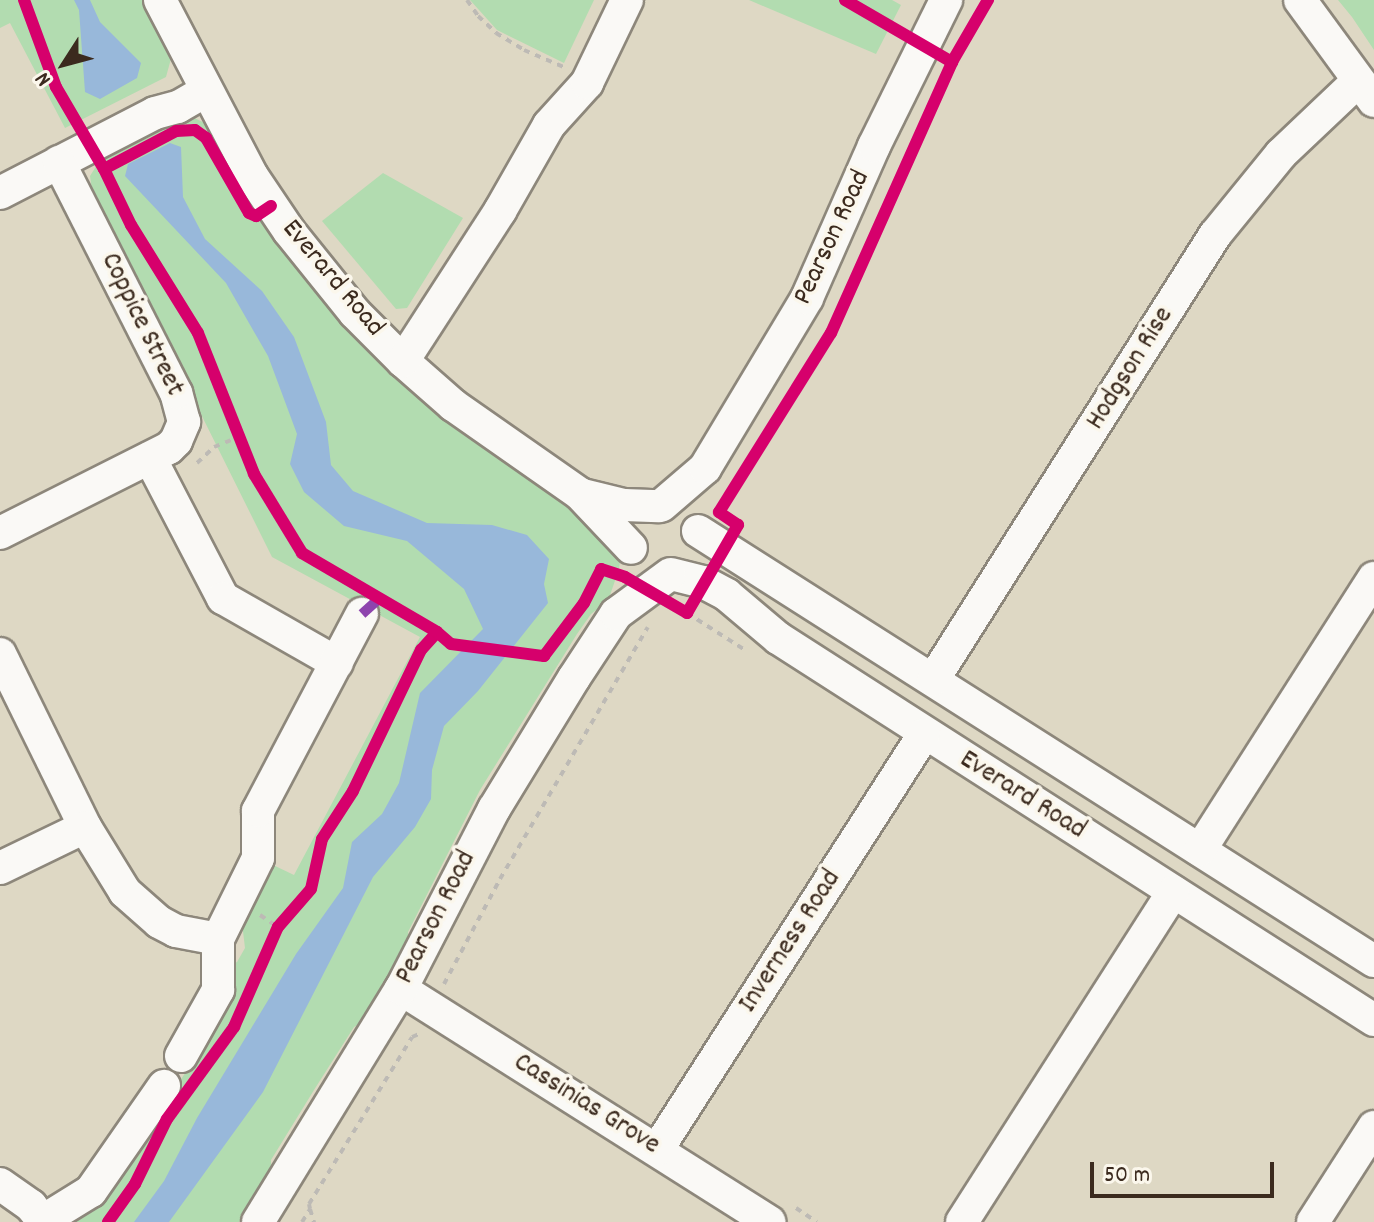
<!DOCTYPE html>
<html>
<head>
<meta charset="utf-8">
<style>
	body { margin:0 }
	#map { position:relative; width:1374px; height:1222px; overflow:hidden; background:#ded8c4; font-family:Dekko,sans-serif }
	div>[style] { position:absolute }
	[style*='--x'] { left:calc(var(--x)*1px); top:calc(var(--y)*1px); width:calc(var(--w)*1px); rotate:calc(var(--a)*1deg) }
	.green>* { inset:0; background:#b2dcb0 }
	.water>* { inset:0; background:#98b8da }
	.path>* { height:4px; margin-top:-2px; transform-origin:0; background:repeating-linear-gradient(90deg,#bdbab5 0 6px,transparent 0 12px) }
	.roads { filter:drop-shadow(2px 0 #8d877b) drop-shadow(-2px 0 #8d877b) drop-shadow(0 2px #8d877b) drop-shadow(0 -2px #8d877b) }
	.minor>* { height:32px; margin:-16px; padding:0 16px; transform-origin:16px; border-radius:16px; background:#faf9f6 }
	.quiet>* { height:10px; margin-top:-5px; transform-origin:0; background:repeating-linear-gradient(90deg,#8e44ad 0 20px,transparent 0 30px) }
	.cycleway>* { height:12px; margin:-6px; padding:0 6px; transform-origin:6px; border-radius:6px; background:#d6006c }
	span { translate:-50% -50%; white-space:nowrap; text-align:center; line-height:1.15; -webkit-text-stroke:7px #fbf7ec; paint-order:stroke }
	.street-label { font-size:28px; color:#3b2a1e }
	.north { position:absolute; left:24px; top:24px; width:80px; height:80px; -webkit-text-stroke:6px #fbf7ec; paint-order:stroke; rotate:234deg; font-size:22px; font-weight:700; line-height:32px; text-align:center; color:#3b2a1e }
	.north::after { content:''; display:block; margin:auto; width:28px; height:36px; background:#3b2a1e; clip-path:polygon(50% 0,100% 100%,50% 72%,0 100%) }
	.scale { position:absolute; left:1090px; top:1162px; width:184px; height:36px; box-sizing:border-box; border:4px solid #3b2a1e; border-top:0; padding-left:10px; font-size:24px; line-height:28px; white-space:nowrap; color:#3b2a1e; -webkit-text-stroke:6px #fbf7ec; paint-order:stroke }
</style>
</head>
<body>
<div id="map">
	<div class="green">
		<div style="clip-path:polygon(0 0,143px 0,172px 55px,166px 77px,65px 128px,10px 23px,0 28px)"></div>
		<div style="clip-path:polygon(470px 0,594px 0,564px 63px,497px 30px)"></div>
		<div style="clip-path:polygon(749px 0,892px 0,901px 5px,876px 54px)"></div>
		<div style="clip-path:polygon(1338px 0,1374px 0,1374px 50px,1352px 17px)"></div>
		<div style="clip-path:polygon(190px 116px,207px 124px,247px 191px,581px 510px,621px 555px,619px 569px,608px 601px,591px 614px,577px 634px,480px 790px,408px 932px,409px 945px,365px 1021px,354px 1027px,314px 1090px,271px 1160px,271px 1173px,239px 1222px,62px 1222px,172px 1093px,199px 1052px,226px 968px,237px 962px,245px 948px,242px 923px,271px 864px,294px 875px,420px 637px,272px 557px,93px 197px,90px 176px,102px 157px,173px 119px)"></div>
		<div style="clip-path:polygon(383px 173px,463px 218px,407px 308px,396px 309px,322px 221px)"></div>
	</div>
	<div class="water">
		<div style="clip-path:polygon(74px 0,90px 0,100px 22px,141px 63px,137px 78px,100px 99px,85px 92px,79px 10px)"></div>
		<div style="clip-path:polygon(170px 143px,181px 147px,183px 197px,205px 239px,262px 291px,294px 337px,326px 422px,331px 465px,353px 491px,427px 523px,492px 525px,527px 535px,549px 559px,544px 584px,548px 603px,478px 691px,444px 726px,432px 770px,431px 799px,415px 827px,373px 877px,263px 1092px,169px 1222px,134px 1222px,164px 1181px,197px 1118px,296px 954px,343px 888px,352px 842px,382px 814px,399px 783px,420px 693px,483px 629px,464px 589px,407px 541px,344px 526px,304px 492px,290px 464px,297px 434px,268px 356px,226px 283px,125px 176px,128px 164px)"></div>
	</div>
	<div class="path">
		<div style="--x:467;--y:0;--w:19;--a:55"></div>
		<div style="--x:478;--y:16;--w:25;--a:43"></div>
		<div style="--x:496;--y:33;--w:33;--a:31"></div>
		<div style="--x:524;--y:50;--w:46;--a:23.2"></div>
		<div style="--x:197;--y:463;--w:23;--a:-43"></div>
		<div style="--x:214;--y:447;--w:27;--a:-22"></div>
		<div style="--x:687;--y:613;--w:69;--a:32.5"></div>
		<div style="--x:260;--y:915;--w:22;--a:34"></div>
		<div style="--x:444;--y:984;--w:119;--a:-61.9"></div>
		<div style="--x:500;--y:879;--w:292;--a:-59.6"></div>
		<div style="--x:796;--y:1208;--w:25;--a:34"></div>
		<div style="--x:310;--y:1209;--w:5;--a:-101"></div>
		<div style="--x:309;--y:1204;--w:196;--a:-58.3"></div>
		<div style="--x:412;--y:1037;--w:8;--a:-23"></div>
		<div style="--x:302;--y:1222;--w:15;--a:-58"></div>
		<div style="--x:310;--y:1209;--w:14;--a:73"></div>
	</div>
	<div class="roads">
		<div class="minor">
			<div style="--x:160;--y:0;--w:199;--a:62.4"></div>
			<div style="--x:252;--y:176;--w:66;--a:56.1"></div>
			<div style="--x:289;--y:231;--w:105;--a:51.2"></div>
			<div style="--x:355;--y:313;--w:68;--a:45"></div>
			<div style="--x:403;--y:361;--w:67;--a:41.3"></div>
			<div style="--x:453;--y:405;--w:155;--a:35"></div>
			<div style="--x:580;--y:494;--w:74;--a:46.6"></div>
			<div style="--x:1300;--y:0;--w:125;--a:53.8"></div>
			<div style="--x:0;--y:193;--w:174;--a:-27.3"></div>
			<div style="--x:155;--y:113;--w:24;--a:-15"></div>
			<div style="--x:178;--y:107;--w:32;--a:-30"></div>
			<div style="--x:403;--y:361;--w:179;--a:-57.1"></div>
			<div style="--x:500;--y:211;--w:99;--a:-60.3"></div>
			<div style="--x:549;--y:125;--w:57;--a:-47.9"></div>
			<div style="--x:587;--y:83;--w:92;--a:-64.3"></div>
			<div style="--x:150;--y:458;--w:158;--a:62.5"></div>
			<div style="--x:223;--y:598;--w:131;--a:29.7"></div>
			<div style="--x:583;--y:495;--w:42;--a:13.7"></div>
			<div style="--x:624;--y:505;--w:35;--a:2"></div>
			<div style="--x:662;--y:505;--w:57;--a:-40.7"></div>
			<div style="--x:705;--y:468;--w:198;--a:-59"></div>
			<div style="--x:807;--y:298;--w:166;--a:-66.2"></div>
			<div style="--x:874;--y:146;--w:163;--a:-63.7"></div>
			<div style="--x:698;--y:531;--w:801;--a:32.46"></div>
			<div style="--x:0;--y:533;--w:189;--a:-26.7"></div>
			<div style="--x:169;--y:448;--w:10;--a:-45"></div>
			<div style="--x:176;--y:441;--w:21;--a:-67"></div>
			<div style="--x:184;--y:422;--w:30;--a:-105"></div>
			<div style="--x:176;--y:393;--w:259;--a:-116.9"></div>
			<div style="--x:671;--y:574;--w:33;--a:14"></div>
			<div style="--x:703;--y:582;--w:27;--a:28"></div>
			<div style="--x:727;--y:595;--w:67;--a:40.1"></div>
			<div style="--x:778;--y:638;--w:708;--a:32.66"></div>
			<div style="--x:0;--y:654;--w:193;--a:63.8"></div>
			<div style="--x:85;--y:827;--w:76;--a:58.4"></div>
			<div style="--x:125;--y:892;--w:45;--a:41.4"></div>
			<div style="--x:159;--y:922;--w:19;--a:28"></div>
			<div style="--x:176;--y:931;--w:43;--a:10.8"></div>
			<div style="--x:933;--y:680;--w:527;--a:-57.64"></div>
			<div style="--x:1215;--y:235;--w:104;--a:-50.8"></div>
			<div style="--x:1281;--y:154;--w:106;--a:-43.5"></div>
			<div style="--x:1200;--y:850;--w:323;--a:-57.4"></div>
			<div style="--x:0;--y:868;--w:94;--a:-25.8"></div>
			<div style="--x:401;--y:989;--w:436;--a:32.3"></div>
			<div style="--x:181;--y:1056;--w:76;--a:-60.7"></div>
			<div style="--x:218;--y:990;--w:51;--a:-90"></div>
			<div style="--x:218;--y:939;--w:90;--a:-63.7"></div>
			<div style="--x:258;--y:858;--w:47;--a:-90"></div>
			<div style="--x:258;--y:811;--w:223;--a:-62.2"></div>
			<div style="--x:657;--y:1150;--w:494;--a:-57.3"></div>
			<div style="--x:0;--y:1184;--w:38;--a:35"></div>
			<div style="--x:31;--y:1206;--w:21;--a:51"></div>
			<div style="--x:44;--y:1220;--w:55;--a:-31.7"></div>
			<div style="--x:91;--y:1191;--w:128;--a:-55.2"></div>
			<div style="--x:258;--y:1222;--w:273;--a:-58.5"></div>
			<div style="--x:401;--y:989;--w:203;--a:-62.7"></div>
			<div style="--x:494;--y:809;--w:153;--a:-58.6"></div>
			<div style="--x:574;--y:678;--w:77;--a:-56.7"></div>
			<div style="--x:616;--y:614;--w:66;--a:-36.3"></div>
			<div style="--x:962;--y:1222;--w:392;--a:-57.4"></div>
			<div style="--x:1313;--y:1222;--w:113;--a:-57.3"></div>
		</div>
	</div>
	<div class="quiet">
		<div style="--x:362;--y:614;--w:25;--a:-42"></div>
	</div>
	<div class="cycleway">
		<div style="--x:24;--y:0;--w:93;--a:69.8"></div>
		<div style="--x:56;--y:87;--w:95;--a:59.7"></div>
		<div style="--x:104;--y:169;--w:81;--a:-27.8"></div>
		<div style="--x:176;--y:131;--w:19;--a:-3"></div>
		<div style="--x:195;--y:130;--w:14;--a:36"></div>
		<div style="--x:206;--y:138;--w:86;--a:60.2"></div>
		<div style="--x:249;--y:213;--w:8;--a:23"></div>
		<div style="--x:256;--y:216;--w:18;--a:-34"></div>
		<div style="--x:845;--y:0;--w:124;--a:30.1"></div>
		<div style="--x:952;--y:62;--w:72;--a:-59.9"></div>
		<div style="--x:104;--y:169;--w:62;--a:64.3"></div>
		<div style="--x:131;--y:225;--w:127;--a:58.2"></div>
		<div style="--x:198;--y:333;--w:152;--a:68.3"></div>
		<div style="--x:254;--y:474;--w:92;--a:58.7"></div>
		<div style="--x:302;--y:553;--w:156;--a:30.3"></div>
		<div style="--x:108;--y:1222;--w:47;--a:-54.6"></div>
		<div style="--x:135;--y:1184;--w:72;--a:-63.8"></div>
		<div style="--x:167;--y:1119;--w:114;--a:-53.9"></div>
		<div style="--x:234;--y:1027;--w:109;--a:-66.3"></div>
		<div style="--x:278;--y:927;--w:50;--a:-49"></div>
		<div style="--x:311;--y:889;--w:51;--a:-77.6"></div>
		<div style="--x:322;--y:839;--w:57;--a:-57.1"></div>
		<div style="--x:353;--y:791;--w:157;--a:-64.3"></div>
		<div style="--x:421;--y:650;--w:24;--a:-48"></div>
		<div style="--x:437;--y:632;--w:18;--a:41"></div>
		<div style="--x:451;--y:644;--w:94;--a:7.4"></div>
		<div style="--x:544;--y:656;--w:66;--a:-53"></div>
		<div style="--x:584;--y:603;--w:38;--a:-63"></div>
		<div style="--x:601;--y:569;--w:25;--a:18"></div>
		<div style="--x:625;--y:577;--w:72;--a:30.1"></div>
		<div style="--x:687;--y:613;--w:102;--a:-59.9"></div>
		<div style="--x:738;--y:525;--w:23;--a:-146"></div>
		<div style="--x:719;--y:512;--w:211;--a:-58"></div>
		<div style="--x:831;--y:333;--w:297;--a:-65.9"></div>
	</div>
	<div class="street-label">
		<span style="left:833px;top:238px;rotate:-65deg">Pearson Road</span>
		<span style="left:332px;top:279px;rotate:50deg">Everard Road</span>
		<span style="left:141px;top:325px;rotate:64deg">Coppice Street</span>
		<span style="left:1131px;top:369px;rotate:-58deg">Hodgson Rise</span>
		<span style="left:1022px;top:796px;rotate:32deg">Everard Road</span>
		<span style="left:437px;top:918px;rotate:-63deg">Pearson Road</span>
		<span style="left:791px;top:942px;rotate:-57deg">Inverness Road</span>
		<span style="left:586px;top:1105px;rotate:32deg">Cassinias Grove</span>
	</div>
	<div class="north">N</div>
	<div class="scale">50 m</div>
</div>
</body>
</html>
